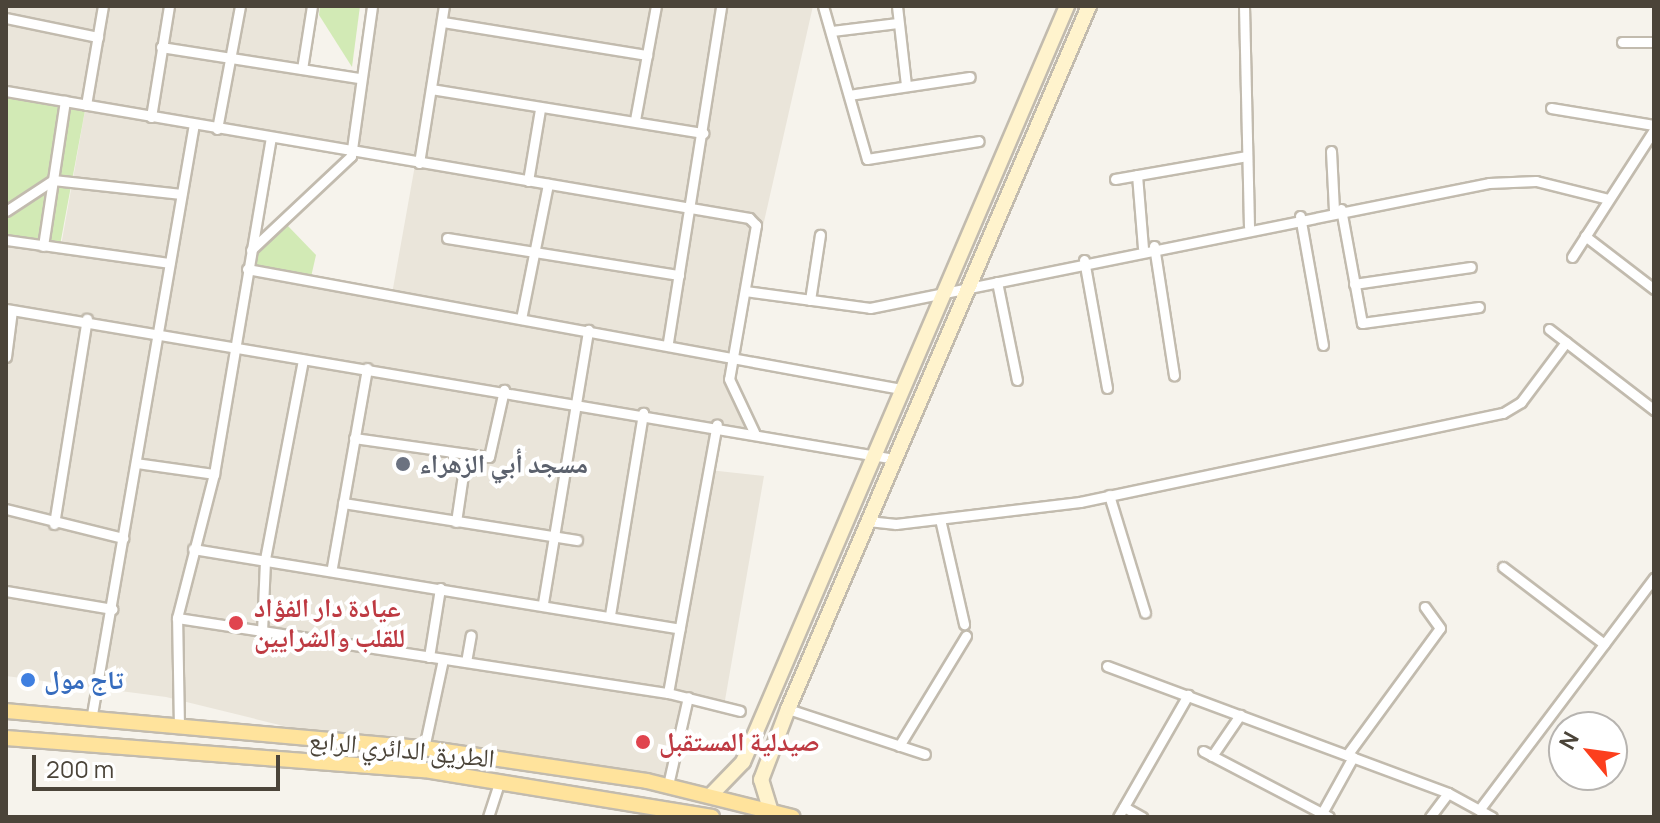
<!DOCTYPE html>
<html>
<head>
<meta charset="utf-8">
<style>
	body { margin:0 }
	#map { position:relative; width:1660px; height:823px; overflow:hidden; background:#f6f3ec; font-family:Manrope,"Noto Naskh Arabic",sans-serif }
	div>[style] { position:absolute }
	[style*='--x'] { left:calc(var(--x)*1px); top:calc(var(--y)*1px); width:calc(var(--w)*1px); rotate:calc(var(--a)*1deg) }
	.residential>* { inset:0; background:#eae5da }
	.green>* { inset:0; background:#d2eab5 }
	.roads { filter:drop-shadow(2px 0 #c2bbae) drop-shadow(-2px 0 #c2bbae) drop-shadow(0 2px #c2bbae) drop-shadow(0 -2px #c2bbae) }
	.minor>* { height:9px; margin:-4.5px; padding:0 4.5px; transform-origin:4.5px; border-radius:4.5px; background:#fff }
	.secondary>* { height:14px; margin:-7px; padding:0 7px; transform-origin:7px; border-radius:7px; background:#fff3cd }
	.primary>* { height:14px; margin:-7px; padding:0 7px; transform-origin:7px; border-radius:7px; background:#ffe39c }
	.dots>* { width:22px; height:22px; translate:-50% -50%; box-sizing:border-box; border:4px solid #fff; border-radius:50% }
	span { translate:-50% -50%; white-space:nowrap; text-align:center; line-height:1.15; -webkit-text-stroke:8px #fff; paint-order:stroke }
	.worship-label { font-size:26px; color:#5b616d; font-weight:700 }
	.left { translate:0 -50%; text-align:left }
	.health-label { font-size:26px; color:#be3a42; font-weight:700 }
	.shop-label { font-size:26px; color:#366cbe; font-weight:700 }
	.street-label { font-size:26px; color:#4b4439 }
	.frame { position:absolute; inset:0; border:8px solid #4b4439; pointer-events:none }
	.north { position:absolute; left:1548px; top:711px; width:80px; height:80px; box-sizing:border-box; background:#fff; border:2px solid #b7b4b0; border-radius:50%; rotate:299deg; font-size:22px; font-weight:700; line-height:32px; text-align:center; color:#4b4439 }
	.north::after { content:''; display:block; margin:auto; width:28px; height:36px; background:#fc3f1d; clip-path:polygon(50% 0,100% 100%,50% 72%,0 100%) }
	.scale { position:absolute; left:32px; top:755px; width:248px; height:36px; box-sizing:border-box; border:4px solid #4b4439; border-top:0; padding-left:10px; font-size:24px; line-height:28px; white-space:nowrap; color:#4b4439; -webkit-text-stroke:6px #fff; paint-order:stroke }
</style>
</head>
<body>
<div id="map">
	<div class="residential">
		<div style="clip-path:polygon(evenodd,6px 6px,312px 6px,302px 69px,364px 79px,377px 6px,813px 6px,728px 380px,753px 430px,717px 424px,709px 470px,764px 476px,724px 706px,688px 698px,667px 782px,345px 741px,166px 697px,6px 676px,6px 240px,61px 246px,86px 105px,6px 90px,6px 6px,272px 139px,415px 165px,392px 294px,248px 269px,272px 139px)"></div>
	</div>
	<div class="green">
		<div style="clip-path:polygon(320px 6px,360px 6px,352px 67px,319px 15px)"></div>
		<div style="clip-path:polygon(6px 91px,86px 105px,60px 245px,6px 238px)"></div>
		<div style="clip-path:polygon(287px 225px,316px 255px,311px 277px,253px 267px,254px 250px)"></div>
	</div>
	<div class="roads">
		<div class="minor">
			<div style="--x:823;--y:6;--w:159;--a:74"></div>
			<div style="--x:867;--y:159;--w:113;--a:-9.1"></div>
			<div style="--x:897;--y:6;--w:80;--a:83.5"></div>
			<div style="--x:1244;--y:6;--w:220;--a:88.7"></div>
			<div style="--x:6;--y:18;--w:94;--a:11.7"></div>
			<div style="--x:443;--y:22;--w:207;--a:9.2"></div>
			<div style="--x:832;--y:31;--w:66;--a:-6.9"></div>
			<div style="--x:1622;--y:42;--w:32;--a:0"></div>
			<div style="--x:161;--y:47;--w:200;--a:8.9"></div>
			<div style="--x:302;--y:69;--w:64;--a:-81"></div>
			<div style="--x:431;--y:89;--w:276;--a:9.2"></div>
			<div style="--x:6;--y:91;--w:754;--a:9.7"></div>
			<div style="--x:749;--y:218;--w:10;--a:45"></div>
			<div style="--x:756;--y:225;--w:156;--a:99.9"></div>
			<div style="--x:729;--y:379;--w:59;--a:64.7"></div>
			<div style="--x:849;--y:95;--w:122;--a:-8.5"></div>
			<div style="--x:86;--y:105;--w:100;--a:-80.3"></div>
			<div style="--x:1551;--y:108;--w:104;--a:9.4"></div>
			<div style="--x:151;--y:117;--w:112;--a:-80.8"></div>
			<div style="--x:635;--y:120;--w:116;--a:-79.6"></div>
			<div style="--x:217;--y:129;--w:125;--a:-79.4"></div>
			<div style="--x:1331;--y:151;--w:59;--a:87.1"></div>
			<div style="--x:419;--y:163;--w:159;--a:-81"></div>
			<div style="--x:1137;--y:175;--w:73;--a:85.3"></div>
			<div style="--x:1115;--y:179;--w:134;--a:-9.9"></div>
			<div style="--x:528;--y:181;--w:73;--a:-80.5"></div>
			<div style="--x:1341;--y:209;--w:116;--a:79.6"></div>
			<div style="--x:1362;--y:323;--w:118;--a:-7.8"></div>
			<div style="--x:6;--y:211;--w:56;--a:-33.4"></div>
			<div style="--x:53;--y:180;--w:129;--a:6.2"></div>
			<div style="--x:1300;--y:216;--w:131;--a:79.9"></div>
			<div style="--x:1585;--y:236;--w:87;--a:37.5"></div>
			<div style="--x:447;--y:238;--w:235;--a:9.1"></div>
			<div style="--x:6;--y:240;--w:165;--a:8"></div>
			<div style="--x:43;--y:246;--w:147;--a:-81.4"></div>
			<div style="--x:1154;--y:246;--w:131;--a:81.2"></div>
			<div style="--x:251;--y:250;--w:137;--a:-43.2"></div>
			<div style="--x:351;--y:156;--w:151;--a:-82"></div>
			<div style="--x:1572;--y:257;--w:151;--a:-57.2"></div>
			<div style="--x:1084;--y:260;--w:130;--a:79.8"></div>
			<div style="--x:247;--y:269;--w:665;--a:10.4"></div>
			<div style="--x:997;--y:282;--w:100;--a:78.5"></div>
			<div style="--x:1354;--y:284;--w:118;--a:-8.3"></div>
			<div style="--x:745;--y:291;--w:126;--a:7.7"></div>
			<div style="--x:870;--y:308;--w:631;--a:-11.42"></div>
			<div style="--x:1489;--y:183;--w:47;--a:-2.4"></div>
			<div style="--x:1536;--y:181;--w:74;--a:14"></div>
			<div style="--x:810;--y:300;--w:66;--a:-81.3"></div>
			<div style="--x:6;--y:309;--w:902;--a:9.58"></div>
			<div style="--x:521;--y:319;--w:138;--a:-78.7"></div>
			<div style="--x:1549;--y:329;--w:133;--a:37.6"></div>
			<div style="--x:668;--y:342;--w:340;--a:-81"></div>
			<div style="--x:6;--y:357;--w:47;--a:-82.7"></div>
			<div style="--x:354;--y:438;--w:136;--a:8"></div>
			<div style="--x:489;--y:457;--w:69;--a:-77.4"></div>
			<div style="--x:136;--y:463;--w:79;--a:8"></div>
			<div style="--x:1109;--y:495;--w:123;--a:73"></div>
			<div style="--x:343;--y:503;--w:237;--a:9"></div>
			<div style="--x:6;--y:509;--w:121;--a:13.9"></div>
			<div style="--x:940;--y:519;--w:108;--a:77.1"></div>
			<div style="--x:868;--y:521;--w:28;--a:6"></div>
			<div style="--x:896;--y:524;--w:185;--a:-6.8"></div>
			<div style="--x:1080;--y:502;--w:432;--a:-11.9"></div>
			<div style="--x:1503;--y:413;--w:21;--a:-31"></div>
			<div style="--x:1521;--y:402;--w:75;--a:-53.1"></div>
			<div style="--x:456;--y:522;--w:69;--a:-81.6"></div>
			<div style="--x:54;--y:524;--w:208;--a:-80.9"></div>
			<div style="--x:193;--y:549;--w:493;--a:9.3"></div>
			<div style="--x:332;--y:567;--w:202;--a:-80"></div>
			<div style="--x:1503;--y:567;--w:127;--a:37.3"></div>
			<div style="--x:6;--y:591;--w:108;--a:9.6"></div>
			<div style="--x:543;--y:603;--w:277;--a:-80.6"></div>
			<div style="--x:610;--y:615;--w:205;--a:-80.7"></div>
			<div style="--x:177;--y:618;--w:497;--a:8.7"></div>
			<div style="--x:668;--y:693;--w:74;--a:14"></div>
			<div style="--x:262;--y:632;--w:73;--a:-87.6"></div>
			<div style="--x:265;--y:559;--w:203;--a:-79.2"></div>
			<div style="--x:429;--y:657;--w:70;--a:-80.9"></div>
			<div style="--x:466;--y:662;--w:27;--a:-80"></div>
			<div style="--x:1107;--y:666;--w:364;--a:20.4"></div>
			<div style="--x:1448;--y:793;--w:50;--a:28.6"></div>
			<div style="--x:668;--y:693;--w:273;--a:-79.7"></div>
			<div style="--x:788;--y:709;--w:144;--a:18.2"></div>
			<div style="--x:91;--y:720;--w:605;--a:-80.2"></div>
			<div style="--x:179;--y:728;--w:110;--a:-91"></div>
			<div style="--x:177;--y:618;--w:149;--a:-75.6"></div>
			<div style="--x:214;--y:474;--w:341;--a:-80.4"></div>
			<div style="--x:899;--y:746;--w:129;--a:-58.7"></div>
			<div style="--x:424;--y:748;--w:91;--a:-77.9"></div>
			<div style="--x:1203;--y:751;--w:142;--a:27.6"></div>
			<div style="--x:1347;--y:755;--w:157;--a:-53.8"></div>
			<div style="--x:1440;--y:628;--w:26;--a:-126"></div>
			<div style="--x:1212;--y:756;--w:50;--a:-55.7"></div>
			<div style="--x:668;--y:785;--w:90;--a:-77.2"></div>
			<div style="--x:1124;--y:807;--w:21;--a:29"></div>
			<div style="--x:1479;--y:810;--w:291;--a:-53"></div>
			<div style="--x:1322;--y:813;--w:64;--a:-61"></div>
			<div style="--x:488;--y:817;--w:39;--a:-72"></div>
			<div style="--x:1118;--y:817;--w:141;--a:-60.2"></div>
			<div style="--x:1430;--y:817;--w:30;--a:-53"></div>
		</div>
		<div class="secondary">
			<div style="--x:710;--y:796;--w:47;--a:-45.9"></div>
			<div style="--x:743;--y:762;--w:823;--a:-66.8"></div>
			<div style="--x:771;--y:812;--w:34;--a:-107"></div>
			<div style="--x:761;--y:780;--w:76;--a:-69.2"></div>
			<div style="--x:788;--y:709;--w:765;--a:-66.82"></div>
		</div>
		<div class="primary">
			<div style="--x:6;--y:711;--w:420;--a:5.1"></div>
			<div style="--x:424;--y:748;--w:225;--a:8.4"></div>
			<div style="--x:647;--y:781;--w:150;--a:13.9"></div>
			<div style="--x:6;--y:738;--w:420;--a:4.4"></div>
			<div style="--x:425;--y:770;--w:291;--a:9.3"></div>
		</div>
	</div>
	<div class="dots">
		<div style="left:403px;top:464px;background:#6b7280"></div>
		<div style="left:236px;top:623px;background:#e0444e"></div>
		<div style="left:28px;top:680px;background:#3f7fe0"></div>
		<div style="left:643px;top:742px;background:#e0444e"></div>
	</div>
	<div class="worship-label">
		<span class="left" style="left:419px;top:464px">مسجد أبي الزهراء</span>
	</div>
	<div class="health-label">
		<span class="left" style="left:254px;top:623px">عيادة دار الفؤاد<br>للقلب والشرايين</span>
		<span class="left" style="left:659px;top:742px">صيدلية المستقبل</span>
	</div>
	<div class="shop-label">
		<span class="left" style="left:44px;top:680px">تاج مول</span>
	</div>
	<div class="street-label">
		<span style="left:402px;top:749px;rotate:6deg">الطريق الدائري الرابع</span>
	</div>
	<div class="frame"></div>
	<div class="north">N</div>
	<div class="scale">200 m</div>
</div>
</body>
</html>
